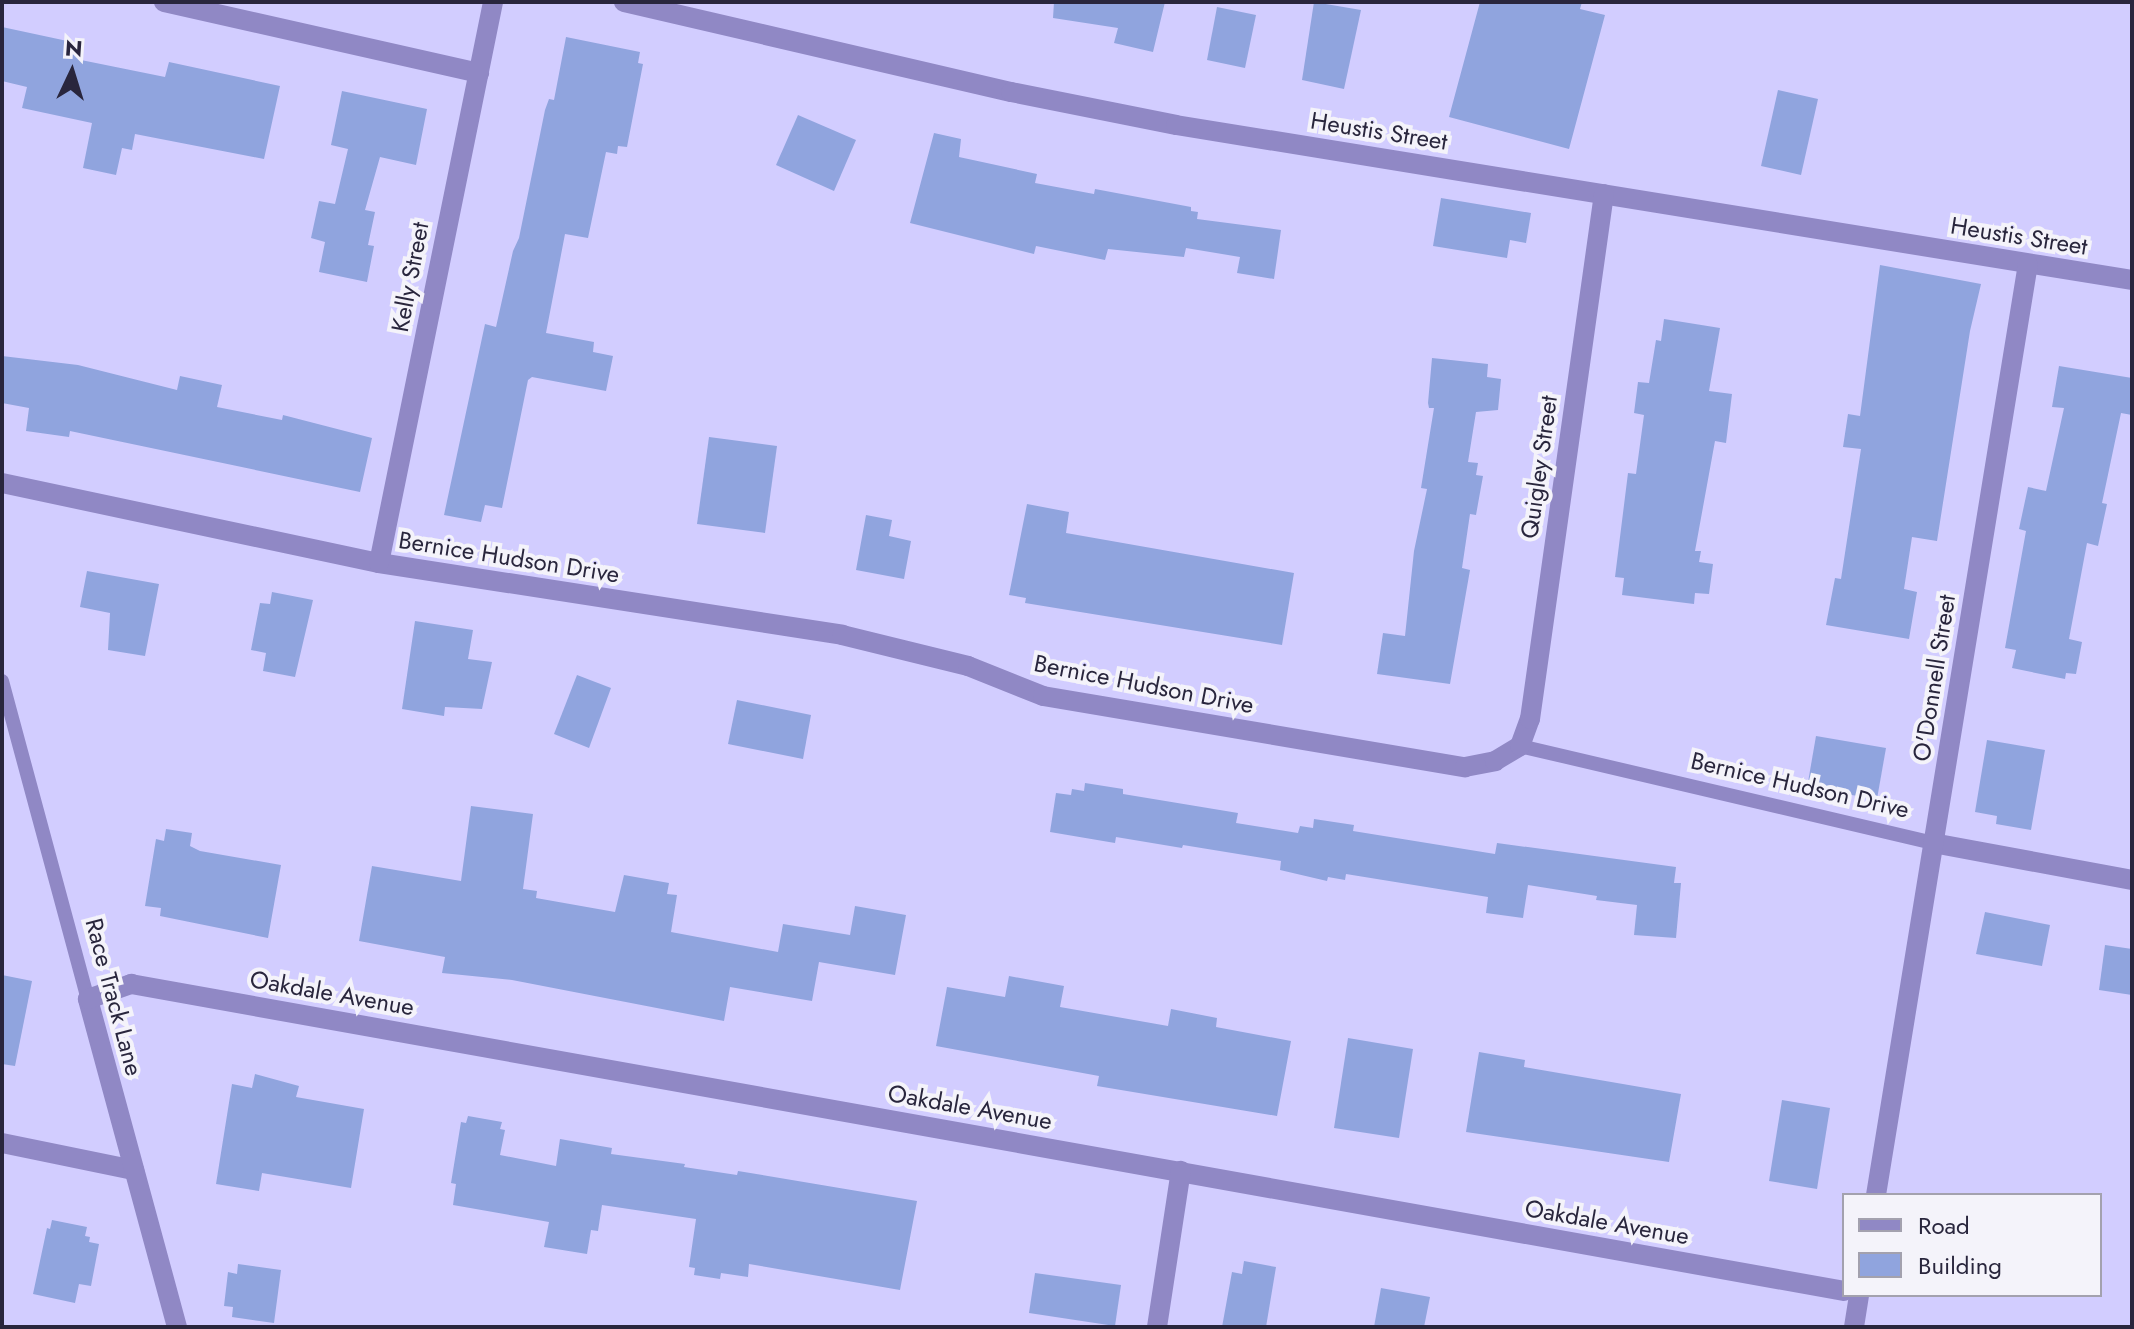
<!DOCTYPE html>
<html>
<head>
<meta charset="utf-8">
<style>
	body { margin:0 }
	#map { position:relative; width:2134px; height:1329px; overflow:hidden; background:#d2cdff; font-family:Jost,sans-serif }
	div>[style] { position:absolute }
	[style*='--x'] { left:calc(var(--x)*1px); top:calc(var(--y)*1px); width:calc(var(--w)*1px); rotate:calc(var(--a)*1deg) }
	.building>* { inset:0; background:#90a4de }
	.lane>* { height:14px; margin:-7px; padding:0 7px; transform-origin:7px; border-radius:7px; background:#9088c5 }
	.street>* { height:20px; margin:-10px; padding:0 10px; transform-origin:10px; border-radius:10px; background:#9088c5 }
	span { translate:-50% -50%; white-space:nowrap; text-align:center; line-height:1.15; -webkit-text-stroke:8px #f4f3fa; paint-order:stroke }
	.street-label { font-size:24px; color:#29263d }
	.frame { position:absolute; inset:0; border:4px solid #29263d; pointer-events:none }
	.legend { position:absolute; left:1842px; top:1193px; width:260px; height:104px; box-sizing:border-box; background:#f4f3fa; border:2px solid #a3a1ae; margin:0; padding:10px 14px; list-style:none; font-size:24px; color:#29263d }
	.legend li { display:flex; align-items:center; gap:16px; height:40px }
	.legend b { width:40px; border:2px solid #a3a1ae }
	.north { position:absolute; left:32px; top:32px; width:80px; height:80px; -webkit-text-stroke:6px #f4f3fa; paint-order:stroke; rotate:4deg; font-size:22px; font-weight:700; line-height:32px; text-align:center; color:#29263d }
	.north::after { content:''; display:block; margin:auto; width:28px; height:36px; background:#29263d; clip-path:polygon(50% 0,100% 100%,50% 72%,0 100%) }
</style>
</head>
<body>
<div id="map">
	<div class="building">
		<div style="clip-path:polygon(1054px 2px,1165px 2px,1153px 52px,1114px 43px,1118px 28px,1053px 18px)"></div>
		<div style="clip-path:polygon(1314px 2px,1361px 10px,1344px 89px,1302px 80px)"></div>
		<div style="clip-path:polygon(1480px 2px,1582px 2px,1580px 9px,1605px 15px,1569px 149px,1449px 117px)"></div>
		<div style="clip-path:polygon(1217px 7px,1256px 15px,1245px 68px,1207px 60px)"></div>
		<div style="clip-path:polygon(2px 27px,72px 42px,70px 51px,83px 54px,81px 60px,165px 77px,169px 62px,280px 86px,264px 159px,135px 134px,132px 150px,122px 148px,116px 175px,83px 168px,92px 123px,22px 108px,27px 87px,2px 81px)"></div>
		<div style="clip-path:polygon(566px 37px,640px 52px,638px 63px,643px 64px,627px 147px,618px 146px,617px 154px,606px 152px,588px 238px,565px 234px,546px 333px,594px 342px,593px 352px,613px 356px,606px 391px,532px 377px,528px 380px,502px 508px,485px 505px,481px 522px,444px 515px,485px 324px,496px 327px,513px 251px,519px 238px,545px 110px,549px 99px,554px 100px)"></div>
		<div style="clip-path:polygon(1778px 90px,1818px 99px,1801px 175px,1761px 166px)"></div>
		<div style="clip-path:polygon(342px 91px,427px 109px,416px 165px,380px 157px,365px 210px,375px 212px,368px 245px,374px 246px,367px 282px,319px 272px,325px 242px,311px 238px,319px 201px,335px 204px,348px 149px,331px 145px)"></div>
		<div style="clip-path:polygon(798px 115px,856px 140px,834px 191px,776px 165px)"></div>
		<div style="clip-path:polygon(934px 133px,961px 139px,959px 157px,1037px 174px,1035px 183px,1094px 194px,1095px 189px,1191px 207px,1191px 211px,1198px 212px,1197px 219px,1281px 230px,1274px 279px,1237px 273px,1240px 257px,1186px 248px,1184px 257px,1108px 249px,1105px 260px,1036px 246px,1034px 254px,910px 223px)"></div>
		<div style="clip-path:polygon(1441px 198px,1531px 213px,1526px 243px,1510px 240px,1507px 258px,1433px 246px)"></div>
		<div style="clip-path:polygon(1880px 265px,1981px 284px,1970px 331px,1937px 541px,1912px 537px,1904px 589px,1917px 592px,1909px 639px,1826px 625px,1835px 578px,1841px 579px,1861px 449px,1843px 447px,1848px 414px,1860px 416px)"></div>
		<div style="clip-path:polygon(1664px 319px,1720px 328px,1709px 391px,1732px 394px,1726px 443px,1715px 441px,1695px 551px,1701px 551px,1699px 562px,1713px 564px,1709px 594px,1695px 593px,1694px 604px,1622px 595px,1624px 578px,1615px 577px,1628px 473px,1636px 474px,1644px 415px,1634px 413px,1638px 382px,1649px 383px,1656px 340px,1661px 341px)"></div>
		<div style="clip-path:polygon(2px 356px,78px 365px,177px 390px,180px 376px,222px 385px,217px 407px,282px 420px,283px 415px,372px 438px,360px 492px,70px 431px,69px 437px,26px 431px,29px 408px,2px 403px)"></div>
		<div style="clip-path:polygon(1432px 358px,1488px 364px,1487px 377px,1501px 379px,1498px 410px,1476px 412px,1468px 462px,1478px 463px,1476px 475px,1483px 476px,1476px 515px,1470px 514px,1462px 568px,1470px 570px,1450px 684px,1377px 674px,1383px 633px,1405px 636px,1414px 551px,1427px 489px,1421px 488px,1434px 408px,1429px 408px,1428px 403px)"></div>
		<div style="clip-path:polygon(2059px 366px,2132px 378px,2132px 415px,2121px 413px,2102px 503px,2107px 504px,2098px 546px,2087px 543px,2069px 639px,2082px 642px,2076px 674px,2066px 673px,2065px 679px,2012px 668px,2016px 650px,2005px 648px,2026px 531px,2019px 529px,2028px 487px,2046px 491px,2064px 408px,2052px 407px)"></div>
		<div style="clip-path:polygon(709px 437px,777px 446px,765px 533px,697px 524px)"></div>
		<div style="clip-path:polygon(1027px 504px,1069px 512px,1066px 533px,1294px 573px,1282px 645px,1025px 603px,1026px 598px,1009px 595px)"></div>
		<div style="clip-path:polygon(866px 515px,892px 520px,889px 536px,911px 541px,904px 579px,856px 570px)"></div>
		<div style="clip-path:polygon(87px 571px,159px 584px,145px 656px,108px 650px,110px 613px,80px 607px)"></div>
		<div style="clip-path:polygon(272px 592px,313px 600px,295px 677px,263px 671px,266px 653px,251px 650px,260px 603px,270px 604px)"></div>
		<div style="clip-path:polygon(415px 621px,473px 630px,468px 659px,492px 662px,482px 709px,445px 707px,444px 716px,402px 709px)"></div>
		<div style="clip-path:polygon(577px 675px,611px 688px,589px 748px,554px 734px)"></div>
		<div style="clip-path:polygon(737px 700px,811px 715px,803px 759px,728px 744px)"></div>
		<div style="clip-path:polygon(1816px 736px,1886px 748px,1877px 799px,1807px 788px)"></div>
		<div style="clip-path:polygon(1987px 740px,2045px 750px,2031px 830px,1996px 824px,1997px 816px,1975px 812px)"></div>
		<div style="clip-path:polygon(1085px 783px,1123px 789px,1123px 794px,1238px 813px,1236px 823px,1298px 833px,1300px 826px,1313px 828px,1314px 819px,1354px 825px,1353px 831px,1495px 854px,1497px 843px,1676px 867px,1674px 883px,1681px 883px,1676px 938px,1634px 935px,1637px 905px,1596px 900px,1597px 896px,1528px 885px,1523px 918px,1486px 913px,1488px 897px,1346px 874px,1345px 880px,1328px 877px,1327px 881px,1280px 870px,1281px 861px,1183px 845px,1182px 848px,1116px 837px,1115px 843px,1050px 832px,1056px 793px,1071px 795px,1072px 789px,1084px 791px)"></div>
		<div style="clip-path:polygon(471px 806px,533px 814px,523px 889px,537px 891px,536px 898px,615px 912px,624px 875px,669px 883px,667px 894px,677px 895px,671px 932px,778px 952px,783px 924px,850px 935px,855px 906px,906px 915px,895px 975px,819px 962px,812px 1001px,730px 987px,724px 1021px,512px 980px,442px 973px,445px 957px,359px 941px,372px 866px,461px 881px)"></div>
		<div style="clip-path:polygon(166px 829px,192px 833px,190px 846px,200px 851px,281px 865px,268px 938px,160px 916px,161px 908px,145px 906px,156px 839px,164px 841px)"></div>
		<div style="clip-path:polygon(1985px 912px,2050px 925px,2042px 966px,1976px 954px)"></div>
		<div style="clip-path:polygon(2105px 945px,2132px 949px,2132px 995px,2099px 990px)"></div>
		<div style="clip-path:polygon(2px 975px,32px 981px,15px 1066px,2px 1064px)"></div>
		<div style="clip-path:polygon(1009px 976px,1064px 986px,1060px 1007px,1168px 1026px,1171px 1009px,1217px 1018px,1216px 1027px,1291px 1041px,1277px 1116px,1097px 1086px,1099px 1076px,936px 1046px,947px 987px,1005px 997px)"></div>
		<div style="clip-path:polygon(1348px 1038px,1413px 1049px,1399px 1138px,1334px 1128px)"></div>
		<div style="clip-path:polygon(1479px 1052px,1525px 1060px,1524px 1067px,1681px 1094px,1669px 1162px,1466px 1132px)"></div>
		<div style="clip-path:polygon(255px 1074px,299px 1086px,296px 1097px,364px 1109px,351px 1188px,262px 1173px,259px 1191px,216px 1184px,232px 1084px,252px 1088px)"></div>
		<div style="clip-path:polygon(1782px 1100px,1830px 1108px,1817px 1189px,1769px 1181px)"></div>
		<div style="clip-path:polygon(468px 1116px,502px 1122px,500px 1129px,505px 1130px,500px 1155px,556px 1166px,560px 1139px,612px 1148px,611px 1154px,685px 1164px,684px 1167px,737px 1175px,738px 1171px,917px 1201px,900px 1290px,749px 1264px,748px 1277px,721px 1273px,720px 1279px,694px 1275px,695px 1268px,689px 1267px,696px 1219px,602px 1205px,598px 1231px,591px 1230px,587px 1254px,544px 1247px,549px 1222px,453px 1205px,456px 1184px,451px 1183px,461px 1122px,466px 1123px)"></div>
		<div style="clip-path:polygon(52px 1220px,87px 1227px,85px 1236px,90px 1237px,89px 1242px,99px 1244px,91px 1286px,79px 1284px,75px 1303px,33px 1294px,47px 1228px,50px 1229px)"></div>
		<div style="clip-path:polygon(1244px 1261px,1276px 1267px,1266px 1327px,1222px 1327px,1232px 1272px,1242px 1274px)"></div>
		<div style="clip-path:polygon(238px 1264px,281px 1270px,274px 1323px,232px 1317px,233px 1307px,224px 1306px,228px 1272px,237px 1274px)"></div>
		<div style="clip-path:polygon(1035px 1273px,1121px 1285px,1115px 1326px,1029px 1313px)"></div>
		<div style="clip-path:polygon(1381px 1288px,1430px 1297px,1424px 1327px,1374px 1327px)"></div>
	</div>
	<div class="lane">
		<div style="--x:2;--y:681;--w:329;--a:74.9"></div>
		<div style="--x:1520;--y:746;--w:424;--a:13.2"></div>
	</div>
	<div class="street">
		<div style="--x:164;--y:2;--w:323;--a:12.7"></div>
		<div style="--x:624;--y:2;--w:397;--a:13.1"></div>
		<div style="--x:1011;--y:92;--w:168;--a:11.3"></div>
		<div style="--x:1176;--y:125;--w:968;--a:9.21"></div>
		<div style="--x:2;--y:483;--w:385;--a:12"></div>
		<div style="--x:379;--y:563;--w:469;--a:8.8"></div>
		<div style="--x:842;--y:635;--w:130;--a:13.8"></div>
		<div style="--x:968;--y:666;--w:81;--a:21.8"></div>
		<div style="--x:1043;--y:696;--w:428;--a:9.6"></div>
		<div style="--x:1465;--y:767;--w:31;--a:-11"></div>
		<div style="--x:1495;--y:761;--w:29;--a:-31"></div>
		<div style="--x:1520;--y:746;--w:29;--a:-70"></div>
		<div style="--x:1530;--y:719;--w:530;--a:-81.98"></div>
		<div style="--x:379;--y:563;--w:572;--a:-78.51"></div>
		<div style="--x:1933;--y:843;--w:202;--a:10.5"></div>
		<div style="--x:2;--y:1143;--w:135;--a:11.6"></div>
		<div style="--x:1876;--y:1195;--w:943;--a:-80.73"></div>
		<div style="--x:177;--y:1327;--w:340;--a:-105.2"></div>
		<div style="--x:88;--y:999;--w:46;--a:-19.2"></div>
		<div style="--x:131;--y:984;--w:1740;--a:10.16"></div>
		<div style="--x:1157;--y:1327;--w:158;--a:-81.3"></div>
		<div style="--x:1854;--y:1327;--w:32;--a:-81"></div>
	</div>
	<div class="street-label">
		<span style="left:1379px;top:131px;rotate:9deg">Heustis Street</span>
		<span style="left:2019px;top:236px;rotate:9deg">Heustis Street</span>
		<span style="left:410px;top:277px;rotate:-79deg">Kelly Street</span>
		<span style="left:1539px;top:467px;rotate:-82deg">Quigley Street</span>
		<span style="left:509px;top:557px;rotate:9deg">Bernice Hudson Drive</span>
		<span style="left:1934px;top:678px;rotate:-81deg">O'Donnell Street</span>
		<span style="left:1144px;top:684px;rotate:11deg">Bernice Hudson Drive</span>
		<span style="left:1800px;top:785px;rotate:13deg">Bernice Hudson Drive</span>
		<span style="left:332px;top:993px;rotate:10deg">Oakdale Avenue</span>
		<span style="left:114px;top:997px;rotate:75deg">Race Track Lane</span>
		<span style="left:970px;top:1107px;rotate:10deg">Oakdale Avenue</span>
		<span style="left:1607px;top:1222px;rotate:10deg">Oakdale Avenue</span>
	</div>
	<div class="frame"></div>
	<ul class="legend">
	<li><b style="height:10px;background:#9088c5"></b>Road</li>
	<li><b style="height:22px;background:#90a4de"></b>Building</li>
	</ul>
	<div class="north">N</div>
</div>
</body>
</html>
